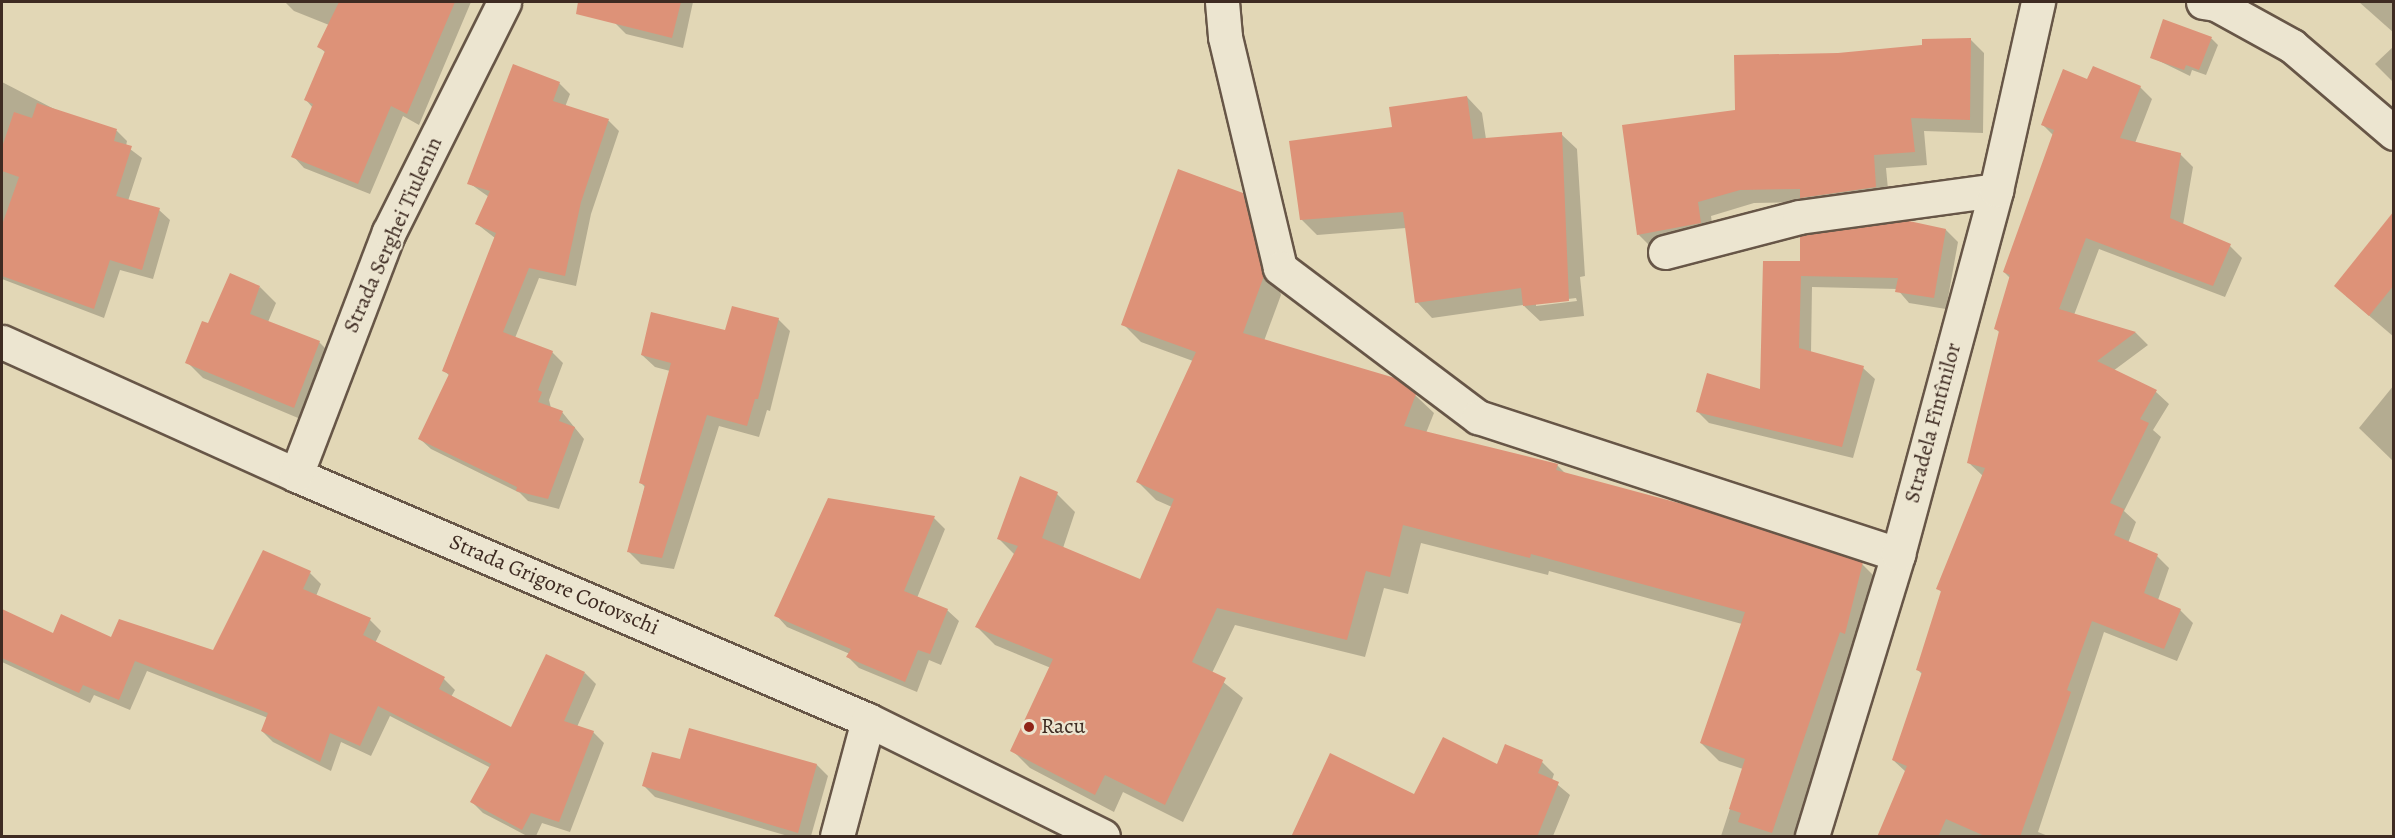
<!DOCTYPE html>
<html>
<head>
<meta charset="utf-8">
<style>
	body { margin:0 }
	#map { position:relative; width:2395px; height:838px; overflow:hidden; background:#e2d7b6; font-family:Alegreya,serif }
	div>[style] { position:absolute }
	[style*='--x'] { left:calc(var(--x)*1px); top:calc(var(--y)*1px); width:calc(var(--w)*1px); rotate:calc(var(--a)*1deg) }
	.shadow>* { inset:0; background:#0003 }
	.building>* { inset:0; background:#dd9278 }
	.roads { filter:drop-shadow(2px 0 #675647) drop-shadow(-2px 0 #675647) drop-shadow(0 2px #675647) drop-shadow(0 -2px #675647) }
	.minor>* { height:33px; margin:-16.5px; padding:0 16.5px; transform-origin:16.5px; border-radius:16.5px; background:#ece5d0 }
	.dots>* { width:16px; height:16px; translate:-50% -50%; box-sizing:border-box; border:3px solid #ece5d0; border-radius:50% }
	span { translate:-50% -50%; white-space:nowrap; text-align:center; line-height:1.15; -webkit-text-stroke:4.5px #ece5d0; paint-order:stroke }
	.street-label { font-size:22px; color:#3e2b22 }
	.poi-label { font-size:22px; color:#3e2b22 }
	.left { translate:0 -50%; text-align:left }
	.frame { position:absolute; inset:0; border:3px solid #3e2b22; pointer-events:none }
</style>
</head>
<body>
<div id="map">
	<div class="shadow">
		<div style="clip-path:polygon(285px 2px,471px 2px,419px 125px,403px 116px,370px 194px,304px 168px,293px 156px,313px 108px,306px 100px,326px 53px,319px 47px,329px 25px,294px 11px)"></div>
		<div style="clip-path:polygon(620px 2px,693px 2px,683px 48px,626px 34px,615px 23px)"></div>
		<div style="clip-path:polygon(2359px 2px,2394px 2px,2394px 33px)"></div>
		<div style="clip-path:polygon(2164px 21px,2212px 39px,2218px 45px,2206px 75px,2192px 70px,2190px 76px,2151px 57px)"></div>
		<div style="clip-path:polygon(1971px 40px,1984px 53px,1983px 133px,1924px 131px,1927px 165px,1886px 168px,1889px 200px,1754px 203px,1711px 216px,1714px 236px,1651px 247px,1638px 234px,1736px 112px,1838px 55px)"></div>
		<div style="clip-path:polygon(2394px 46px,2394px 83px,2375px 64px)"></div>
		<div style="clip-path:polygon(2088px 81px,2140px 87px,2152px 99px,2135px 143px,2180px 154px,2193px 167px,2183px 225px,2230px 246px,2242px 258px,2225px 297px,2099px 249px,2074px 315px,2136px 333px,2148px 345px,2113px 371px,2156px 392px,2169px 404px,2153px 430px,2161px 437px,2124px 511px,2136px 522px,2128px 543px,2157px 556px,2169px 568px,2158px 600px,2180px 610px,2193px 623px,2177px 661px,2104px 632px,2038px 832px,2048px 836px,1879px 836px,1906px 772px,1893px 760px,1922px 674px,1917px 669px,1942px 593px,1938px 588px,1983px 476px,1969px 463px,2000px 333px,1996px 329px,2010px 278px,2004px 272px,2053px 135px,2042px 124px)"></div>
		<div style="clip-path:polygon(2px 82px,60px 112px,117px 131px,127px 141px,126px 146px,142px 158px,128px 201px,159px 210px,170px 220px,153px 279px,120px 270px,104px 318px,2px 279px)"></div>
		<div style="clip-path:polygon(559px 83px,570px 94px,565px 107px,609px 121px,619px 131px,591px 214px,576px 286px,539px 278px,515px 338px,552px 352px,563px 363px,549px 400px,551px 408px,562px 412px,584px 439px,559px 509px,528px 501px,520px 493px,431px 449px,420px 439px,450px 376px,443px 370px,495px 238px,477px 224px,489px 197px,469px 183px)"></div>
		<div style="clip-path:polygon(evenodd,1467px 97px,1482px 113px,1486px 139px,1561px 134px,1577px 149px,1585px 276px,1580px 277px,1584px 316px,1540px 321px,1523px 305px,1432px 318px,1417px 302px,1406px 228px,1317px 235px,1301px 219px,1394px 128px,1467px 97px,1576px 298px,1577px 301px,1536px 306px,1536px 303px,1576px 298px)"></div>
		<div style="clip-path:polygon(1242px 194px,1260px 212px,1281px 295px,1264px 341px,1415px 395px,1434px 413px,1426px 433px,1557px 465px,1567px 475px,1862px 564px,1880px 582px,1795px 836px,1721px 836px,1743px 769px,1719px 761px,1701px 743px,1742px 624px,1549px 571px,1548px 575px,1421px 543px,1408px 594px,1384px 588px,1365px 657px,1235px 625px,1212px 673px,1243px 698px,1183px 822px,1123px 792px,1114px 812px,1030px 768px,1012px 750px,1051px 668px,995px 645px,977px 627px,1015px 555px,999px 539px,1057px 494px,1075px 512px,1063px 548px,1141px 581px,1172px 507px,1156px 500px,1138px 482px,1193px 361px,1141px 342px,1123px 324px)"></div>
		<div style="clip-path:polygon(2394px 213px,2394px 337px,2346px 296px)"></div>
		<div style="clip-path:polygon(1946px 230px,1958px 242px,1946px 309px,1909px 303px,1897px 289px,1812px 287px,1811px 353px,1863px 368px,1875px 379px,1853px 458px,1709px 423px,1697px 411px,1762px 391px,1802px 263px)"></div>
		<div style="clip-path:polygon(260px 287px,276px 303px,268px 322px,319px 342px,335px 358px,310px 423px,203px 378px,187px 362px,209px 325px)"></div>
		<div style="clip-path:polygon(778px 319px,790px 331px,770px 411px,767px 410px,759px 437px,719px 426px,674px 569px,641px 564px,628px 551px,645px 487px,641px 483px,670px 371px,655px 367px,642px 355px)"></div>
		<div style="clip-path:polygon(2394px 385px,2394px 462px,2359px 428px)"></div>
		<div style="clip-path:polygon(934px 518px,945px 529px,917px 598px,947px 610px,959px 621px,941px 665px,929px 660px,917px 692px,859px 668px,848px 657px,850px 654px,787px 627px,776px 615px)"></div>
		<div style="clip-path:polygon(310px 573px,321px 584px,316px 596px,370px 620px,381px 631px,375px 643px,444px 679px,455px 690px,451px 697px,512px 729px,585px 673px,596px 684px,577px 727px,593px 732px,604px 743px,570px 832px,542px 823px,536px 836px,527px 836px,483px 813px,472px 802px,491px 768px,390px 716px,371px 756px,341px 742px,331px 771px,273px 742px,262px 731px,268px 718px,147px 671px,130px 710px,94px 695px,90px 703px,2px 662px,2px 630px,9px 614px,53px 635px,214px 652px)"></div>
		<div style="clip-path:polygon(1542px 762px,1554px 774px,1552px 780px,1570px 795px,1553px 836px,1293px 836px,1497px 766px)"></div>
		<div style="clip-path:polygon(817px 765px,828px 776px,811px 836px,788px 836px,655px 797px,644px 786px)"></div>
	</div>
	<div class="building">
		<div style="clip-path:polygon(339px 2px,455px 2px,407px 114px,391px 106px,358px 184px,291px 157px,313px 104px,304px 100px,325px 51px,317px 47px)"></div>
		<div style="clip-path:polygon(578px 2px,681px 2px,672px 38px,576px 14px)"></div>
		<div style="clip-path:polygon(2163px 19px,2212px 37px,2199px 70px,2186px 65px,2184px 70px,2150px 58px)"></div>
		<div style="clip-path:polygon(1971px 38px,1970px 120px,1911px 118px,1915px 152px,1874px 155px,1876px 187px,1800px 198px,1800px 189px,1740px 190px,1698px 202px,1701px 223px,1637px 235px,1622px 125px,1735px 110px,1734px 55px,1838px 53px,1922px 45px,1922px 39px)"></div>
		<div style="clip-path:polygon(513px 64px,560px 82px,553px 101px,609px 119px,581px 202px,565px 276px,529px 268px,503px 332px,553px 351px,538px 390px,542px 392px,538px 402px,563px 411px,559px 421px,575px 427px,548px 499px,516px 491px,517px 487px,418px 439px,449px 374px,442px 371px,496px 233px,475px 224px,490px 191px,467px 184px)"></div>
		<div style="clip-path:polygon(2093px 66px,2141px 86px,2120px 138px,2181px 153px,2170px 218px,2231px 244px,2213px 286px,2086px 238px,2059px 309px,2136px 332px,2097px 361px,2157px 390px,2140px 419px,2149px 423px,2110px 503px,2124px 509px,2114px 535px,2158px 554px,2144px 593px,2181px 609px,2164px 649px,2092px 621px,2067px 690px,2071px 692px,2020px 837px,1987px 837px,1946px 819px,1938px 837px,1877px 837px,1907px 766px,1892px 760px,1922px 672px,1916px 670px,1941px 591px,1936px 589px,1985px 468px,1967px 463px,1999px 331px,1994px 329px,2010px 275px,2003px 272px,2054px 130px,2041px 125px,2063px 69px,2087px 79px)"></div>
		<div style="clip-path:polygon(1467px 96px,1473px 139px,1562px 132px,1569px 301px,1523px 306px,1521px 288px,1415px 303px,1403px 212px,1300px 220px,1289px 141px,1392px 127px,1389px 107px)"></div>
		<div style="clip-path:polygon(37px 103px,117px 129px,114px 141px,132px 146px,116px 196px,160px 208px,142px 270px,110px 260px,94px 309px,2px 276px,2px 225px,19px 177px,2px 171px,2px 147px,14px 112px,32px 118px)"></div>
		<div style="clip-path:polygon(1178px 169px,1243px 193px,1264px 276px,1243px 333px,1395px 378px,1416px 394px,1404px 426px,1558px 464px,1556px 470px,1701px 509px,1863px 562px,1845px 634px,1840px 632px,1772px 833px,1738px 822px,1741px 813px,1729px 809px,1745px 759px,1700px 743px,1745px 612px,1531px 554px,1530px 558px,1403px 525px,1390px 577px,1366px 571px,1347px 640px,1217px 608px,1192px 662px,1226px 678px,1165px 805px,1105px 775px,1095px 795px,1010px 751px,1053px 659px,975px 627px,1018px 546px,997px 539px,1020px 476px,1058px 492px,1042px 538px,1140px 579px,1174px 499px,1136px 482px,1196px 352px,1121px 325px)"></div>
		<div style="clip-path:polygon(2394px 211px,2394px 285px,2369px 316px,2334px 286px)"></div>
		<div style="clip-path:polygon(1909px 221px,1946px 229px,1934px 298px,1895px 292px,1898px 278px,1801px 276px,1799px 348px,1864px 366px,1842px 447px,1696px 412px,1707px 373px,1760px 389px,1763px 261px,1800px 261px,1800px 236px)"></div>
		<div style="clip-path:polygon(230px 273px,260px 286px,250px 314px,320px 341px,294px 408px,185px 363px,202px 321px,208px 323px)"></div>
		<div style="clip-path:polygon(732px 306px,779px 318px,758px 399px,755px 399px,747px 426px,707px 415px,662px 558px,627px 552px,645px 485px,639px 483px,671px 363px,641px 355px,651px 312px,725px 330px)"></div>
		<div style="clip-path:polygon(828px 498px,935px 516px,904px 591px,948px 609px,930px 654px,918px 650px,905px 682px,846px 657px,851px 649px,774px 616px)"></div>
		<div style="clip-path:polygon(263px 550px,311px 571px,303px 589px,371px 618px,363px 635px,445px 677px,439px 689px,511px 727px,546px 654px,585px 672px,564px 721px,594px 731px,559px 822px,531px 813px,522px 830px,470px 802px,491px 764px,378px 706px,360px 746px,330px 733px,320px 762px,261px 731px,268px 713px,135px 661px,119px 700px,83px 685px,79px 693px,2px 658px,2px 609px,53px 633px,61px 614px,111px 637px,119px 619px,213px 650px)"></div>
		<div style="clip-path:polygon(689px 728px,817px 764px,798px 833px,642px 786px,652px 752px,680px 759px)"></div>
		<div style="clip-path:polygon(1443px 737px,1497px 764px,1505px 744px,1543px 760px,1538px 773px,1559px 782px,1537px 837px,1291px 837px,1330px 753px,1414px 794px)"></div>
	</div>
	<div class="roads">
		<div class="minor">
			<div style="--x:1222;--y:2;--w:35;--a:85"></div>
			<div style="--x:1225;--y:37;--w:237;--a:76.6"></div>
			<div style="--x:1280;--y:268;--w:248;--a:37"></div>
			<div style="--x:1478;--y:417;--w:442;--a:18.1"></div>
			<div style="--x:2203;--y:2;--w:13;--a:9"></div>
			<div style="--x:2216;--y:4;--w:87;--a:28.9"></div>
			<div style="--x:2292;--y:46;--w:134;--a:40.5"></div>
			<div style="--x:1665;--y:252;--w:138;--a:-14.6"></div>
			<div style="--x:1799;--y:217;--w:199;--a:-7.8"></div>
			<div style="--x:2;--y:342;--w:323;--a:24.3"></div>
			<div style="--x:296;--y:475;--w:622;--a:23.19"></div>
			<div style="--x:868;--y:720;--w:262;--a:26.3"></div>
			<div style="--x:296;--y:475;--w:260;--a:-69.1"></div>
			<div style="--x:389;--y:232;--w:257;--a:-63.4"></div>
			<div style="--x:837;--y:836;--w:120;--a:-75"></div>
			<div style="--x:1812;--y:836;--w:295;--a:-73"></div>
			<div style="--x:1898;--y:554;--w:377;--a:-74.9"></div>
			<div style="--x:1996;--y:190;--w:193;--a:-77.4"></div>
		</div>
	</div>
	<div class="dots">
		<div style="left:1029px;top:727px;background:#8f2418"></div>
	</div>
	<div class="street-label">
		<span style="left:393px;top:235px;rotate:-66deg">Strada Serghei Tiulenin</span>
		<span style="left:1933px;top:423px;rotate:-75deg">Stradela Fîntînilor</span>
		<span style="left:554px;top:585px;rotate:23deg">Strada Grigore Cotovschi</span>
	</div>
	<div class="poi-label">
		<span class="left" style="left:1041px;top:727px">Racu</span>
	</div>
	<div class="frame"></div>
</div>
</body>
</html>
